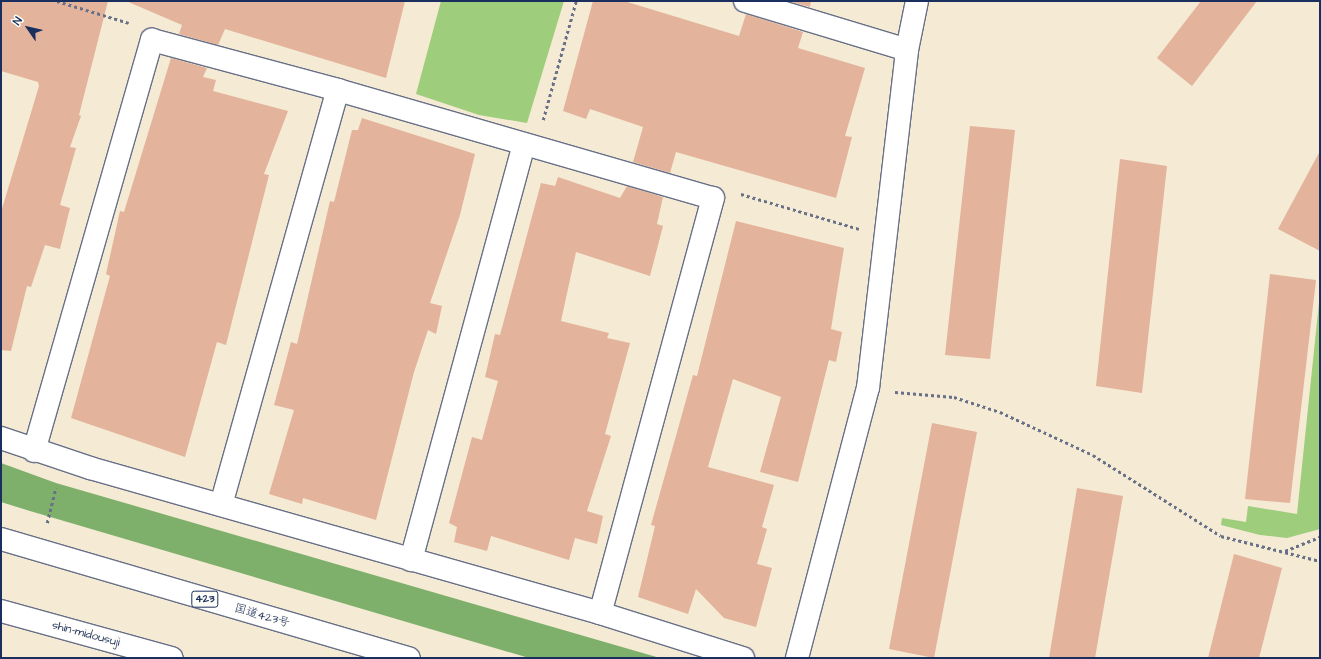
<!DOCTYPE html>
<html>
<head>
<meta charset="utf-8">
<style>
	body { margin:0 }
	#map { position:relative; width:1321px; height:659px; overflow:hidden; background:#f5ead4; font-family:"Architects Daughter","Klee One",sans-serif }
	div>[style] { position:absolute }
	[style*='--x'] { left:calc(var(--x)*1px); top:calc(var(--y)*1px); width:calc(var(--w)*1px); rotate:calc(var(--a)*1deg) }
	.green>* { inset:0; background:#9ecd7b }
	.forest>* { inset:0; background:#7eb06b }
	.building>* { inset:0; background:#e3b39b }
	.path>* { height:2.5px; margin-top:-1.25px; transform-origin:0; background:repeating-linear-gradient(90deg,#677087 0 3px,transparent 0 6px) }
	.roads { filter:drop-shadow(1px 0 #677087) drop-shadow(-1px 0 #677087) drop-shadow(0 1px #677087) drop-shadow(0 -1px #677087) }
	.street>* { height:22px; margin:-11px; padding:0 11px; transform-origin:11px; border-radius:11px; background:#fff }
	.secondary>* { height:22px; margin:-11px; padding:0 11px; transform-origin:11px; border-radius:11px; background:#fff }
	.highway>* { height:22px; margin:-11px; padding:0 11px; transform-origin:11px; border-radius:11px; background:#fff }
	span { translate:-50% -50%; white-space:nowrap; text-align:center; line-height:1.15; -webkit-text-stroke:3px #fdfcf7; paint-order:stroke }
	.shield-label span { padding:1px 3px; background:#fdfcf7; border:1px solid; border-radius:3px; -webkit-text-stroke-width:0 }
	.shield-label { font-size:11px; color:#1b2f5e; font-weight:700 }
	.street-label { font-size:12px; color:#1b2f5e }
	.frame { position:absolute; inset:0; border:2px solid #1b2f5e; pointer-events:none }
	.north { position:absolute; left:8px; top:8px; width:40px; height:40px; -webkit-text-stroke:3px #fdfcf7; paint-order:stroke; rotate:304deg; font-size:11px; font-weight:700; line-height:16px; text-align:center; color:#1b2f5e }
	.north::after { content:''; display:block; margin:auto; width:14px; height:18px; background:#1b2f5e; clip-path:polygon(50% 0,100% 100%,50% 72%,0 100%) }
</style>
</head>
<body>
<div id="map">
	<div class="green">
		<div style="clip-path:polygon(441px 1px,564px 1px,527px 123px,479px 115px,416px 94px)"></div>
		<div style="clip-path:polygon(1320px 293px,1320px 529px,1287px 538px,1260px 535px,1221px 525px,1222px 518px,1246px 522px,1248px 506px,1297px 514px)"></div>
	</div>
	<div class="forest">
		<div style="clip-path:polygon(1px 463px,56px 483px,660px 658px,529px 658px,30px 511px,1px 502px)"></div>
	</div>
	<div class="building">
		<div style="clip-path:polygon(1px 1px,108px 1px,79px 115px,81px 116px,70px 147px,76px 148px,60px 205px,70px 208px,60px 249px,45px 245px,31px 287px,27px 286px,11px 351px,1px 350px,1px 212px,39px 86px,38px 82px,1px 71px)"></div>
		<div style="clip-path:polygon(126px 1px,405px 1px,386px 78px,225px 29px,218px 45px,179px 34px,182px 25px)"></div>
		<div style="clip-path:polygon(593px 1px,624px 1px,739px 36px,746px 14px,803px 32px,798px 48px,865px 68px,845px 136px,852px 137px,836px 198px,676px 152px,670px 173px,633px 162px,643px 127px,590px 109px,586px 119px,563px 111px)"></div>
		<div style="clip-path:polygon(788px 1px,811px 1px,810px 7px)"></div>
		<div style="clip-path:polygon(1201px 1px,1257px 1px,1192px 86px,1157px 58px)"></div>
		<div style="clip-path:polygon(171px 58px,207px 68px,203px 77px,216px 80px,213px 91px,288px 111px,264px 174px,269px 175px,226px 345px,217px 342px,185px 457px,71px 418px,110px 276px,106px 274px,120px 211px,124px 212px)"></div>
		<div style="clip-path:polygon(362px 118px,475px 154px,460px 215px,430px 303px,442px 306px,436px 334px,428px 330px,414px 372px,376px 520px,303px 498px,302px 504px,269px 494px,294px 410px,274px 405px,291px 342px,297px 344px,330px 201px,334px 202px,352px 130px,358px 130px)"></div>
		<div style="clip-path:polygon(970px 126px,1015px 130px,990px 359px,945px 355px)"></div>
		<div style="clip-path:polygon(1320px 151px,1320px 251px,1278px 229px)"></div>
		<div style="clip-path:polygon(1120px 159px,1167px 166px,1142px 393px,1096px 386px)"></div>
		<div style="clip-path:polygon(558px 177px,620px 198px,627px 186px,663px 197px,657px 224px,663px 226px,650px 276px,576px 252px,561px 321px,609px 333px,607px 338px,630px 343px,605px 434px,611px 436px,587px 511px,603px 516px,597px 544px,575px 538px,569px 560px,491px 536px,487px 551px,454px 542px,457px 527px,449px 523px,472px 437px,482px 440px,498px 381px,485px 377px,495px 334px,500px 335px,541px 183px,555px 186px)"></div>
		<div style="clip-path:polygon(736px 221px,844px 248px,831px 329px,842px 332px,836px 362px,829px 360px,798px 482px,760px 472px,781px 397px,733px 379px,708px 467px,774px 485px,762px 527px,767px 529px,757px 564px,772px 568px,756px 627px,724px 618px,696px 589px,688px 614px,638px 597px,655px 526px,651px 525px,693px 375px,697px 376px)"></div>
		<div style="clip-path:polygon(1270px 274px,1316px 280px,1290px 503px,1245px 499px)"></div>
		<div style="clip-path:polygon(932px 423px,977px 432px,934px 658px,889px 649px)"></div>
		<div style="clip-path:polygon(1077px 488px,1123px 496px,1095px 658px,1049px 658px)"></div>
		<div style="clip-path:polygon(1234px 554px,1282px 568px,1259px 658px,1208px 658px)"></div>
	</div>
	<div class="path">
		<div style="--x:57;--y:1;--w:75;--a:17"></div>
		<div style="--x:543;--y:120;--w:123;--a:-74.5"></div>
		<div style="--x:741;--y:194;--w:123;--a:16.5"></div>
		<div style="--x:895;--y:392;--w:59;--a:4.8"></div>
		<div style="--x:954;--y:397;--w:48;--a:18.1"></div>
		<div style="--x:1000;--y:412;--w:102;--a:24.8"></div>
		<div style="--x:1093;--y:455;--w:151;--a:32.3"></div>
		<div style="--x:1221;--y:536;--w:102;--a:14.2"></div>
		<div style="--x:47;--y:523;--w:36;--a:-76"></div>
		<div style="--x:1285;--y:551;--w:38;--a:-22"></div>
	</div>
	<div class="roads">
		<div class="street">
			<div style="--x:745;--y:1;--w:169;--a:16.8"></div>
			<div style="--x:34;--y:451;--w:428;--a:-74"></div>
			<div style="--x:152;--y:40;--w:193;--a:15"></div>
			<div style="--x:338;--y:90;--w:390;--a:16.1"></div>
			<div style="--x:713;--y:198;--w:430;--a:105.2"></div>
			<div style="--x:221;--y:505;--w:431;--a:-74.3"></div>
			<div style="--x:411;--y:560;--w:430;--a:-74.8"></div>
		</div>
		<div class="secondary">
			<div style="--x:1;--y:438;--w:94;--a:18.6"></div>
			<div style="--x:90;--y:468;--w:530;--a:15.87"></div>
			<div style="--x:600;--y:613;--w:150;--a:17.5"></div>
			<div style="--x:797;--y:658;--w:279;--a:-75.3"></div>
			<div style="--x:868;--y:388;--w:340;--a:-83.4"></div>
			<div style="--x:907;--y:50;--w:50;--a:-78.5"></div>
		</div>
		<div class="highway">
			<div style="--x:1;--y:539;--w:425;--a:16.3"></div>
			<div style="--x:1;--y:611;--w:177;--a:15.4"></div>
		</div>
	</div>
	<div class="shield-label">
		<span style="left:205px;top:599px">423</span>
	</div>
	<div class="street-label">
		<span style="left:262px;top:616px;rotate:16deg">国道423号</span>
		<span style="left:86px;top:634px;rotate:15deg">shin-midousuji</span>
	</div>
	<div class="frame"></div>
	<div class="north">N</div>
</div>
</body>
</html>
